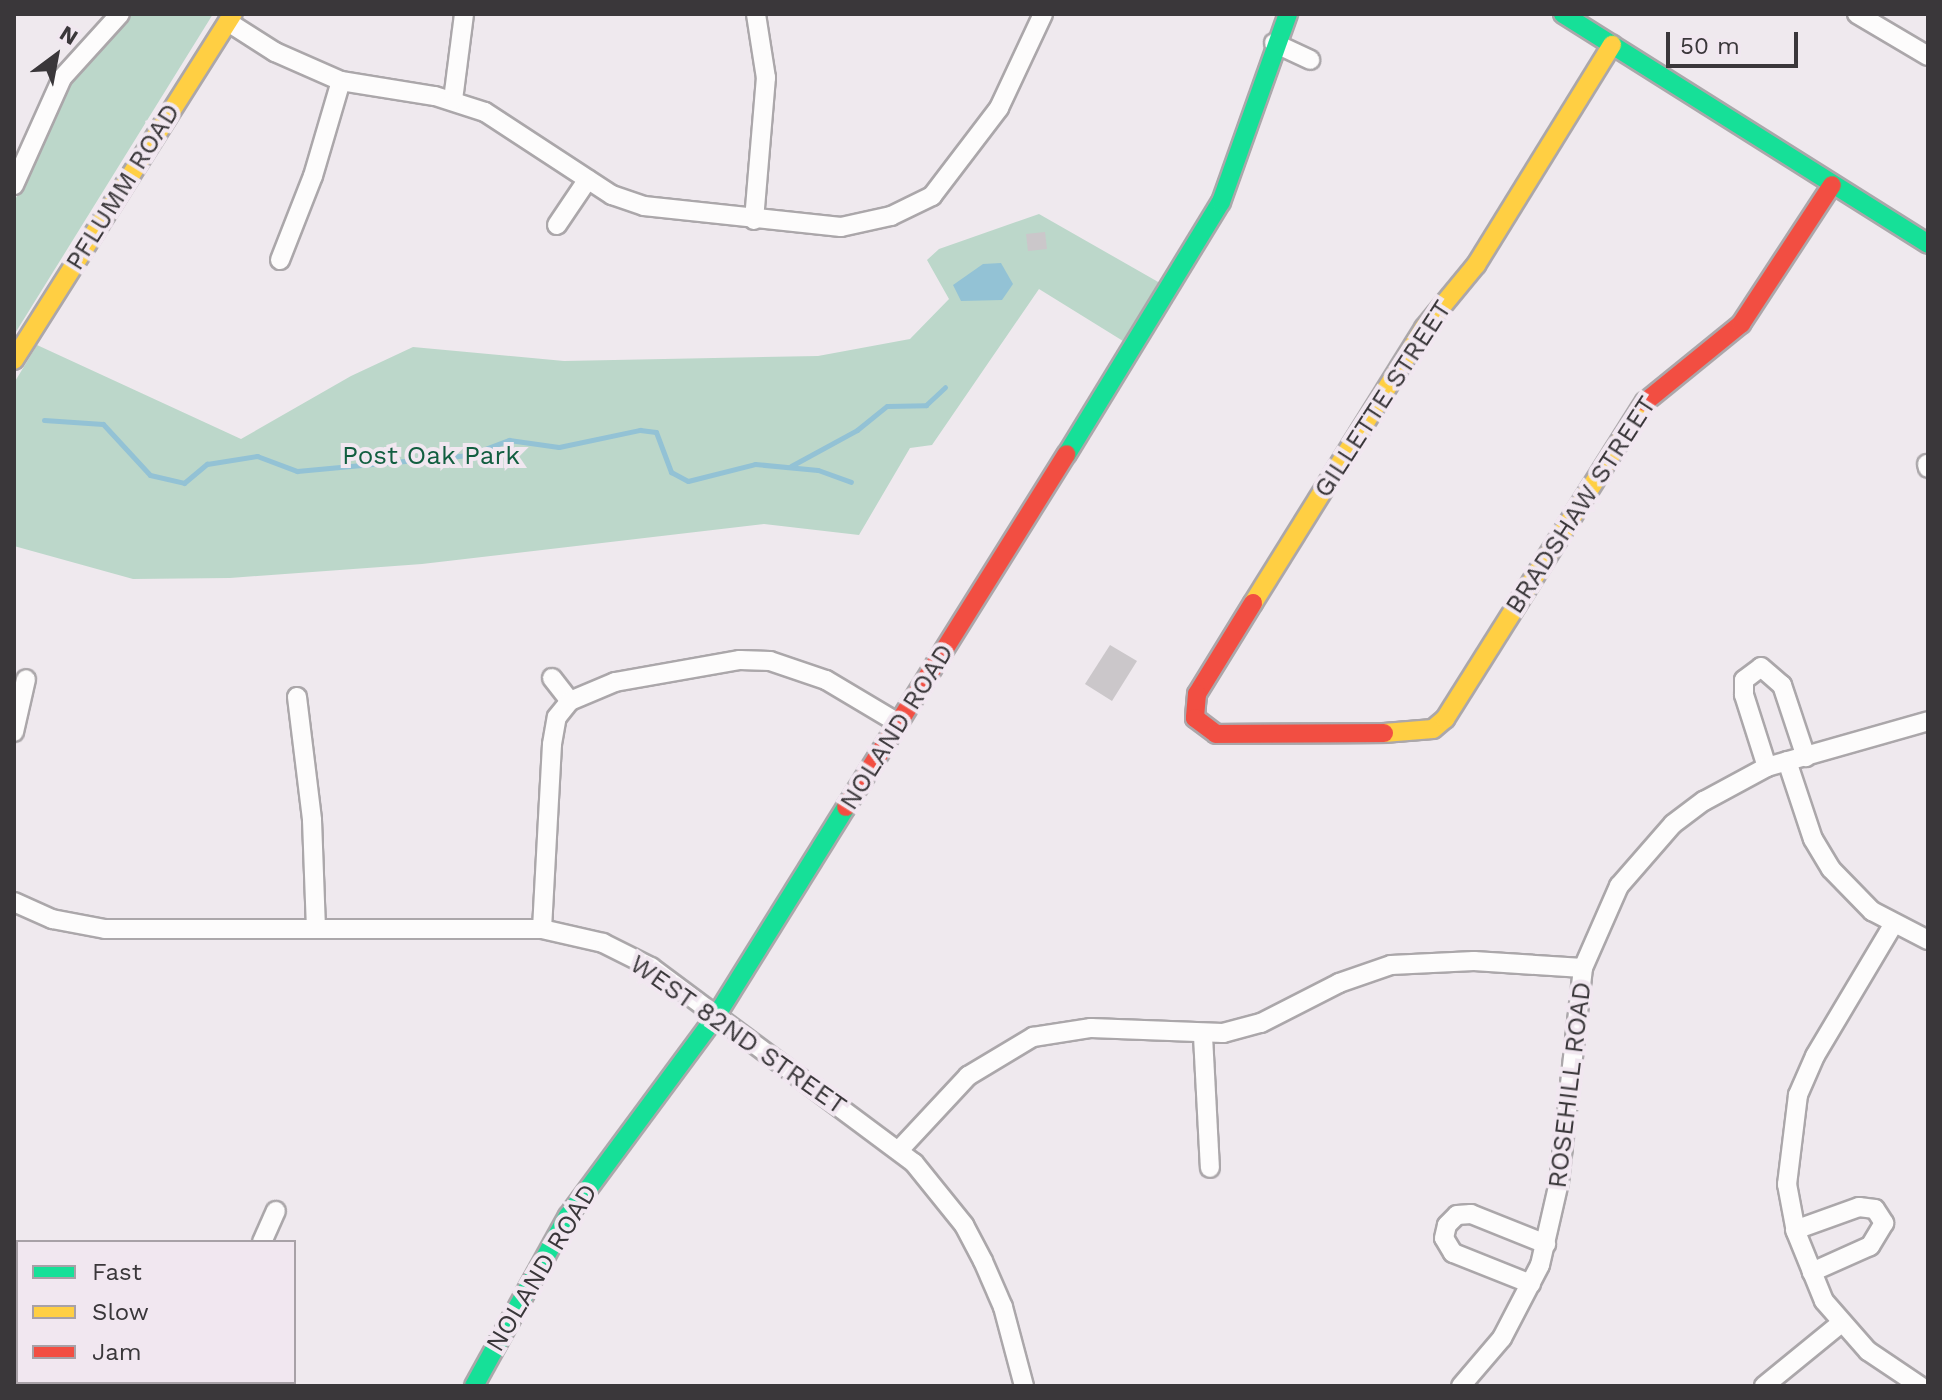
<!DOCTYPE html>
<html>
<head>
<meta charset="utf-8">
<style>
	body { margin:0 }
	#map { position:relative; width:1942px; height:1400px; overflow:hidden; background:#efe9ee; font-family:"Work Sans",sans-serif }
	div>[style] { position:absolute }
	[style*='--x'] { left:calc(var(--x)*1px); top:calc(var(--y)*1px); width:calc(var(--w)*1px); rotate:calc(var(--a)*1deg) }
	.green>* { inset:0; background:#bcd7ca }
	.water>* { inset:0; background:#93c2d5 }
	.stream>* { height:5px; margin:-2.5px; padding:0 2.5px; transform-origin:2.5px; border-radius:2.5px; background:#93c2d5 }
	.building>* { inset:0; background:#cbc7ca }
	.roads { filter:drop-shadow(2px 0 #aba7aa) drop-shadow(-2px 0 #aba7aa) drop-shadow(0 2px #aba7aa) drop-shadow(0 -2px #aba7aa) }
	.street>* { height:18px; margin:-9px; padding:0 9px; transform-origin:9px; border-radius:9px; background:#fdfcfc }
	.fast>* { height:18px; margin:-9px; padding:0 9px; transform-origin:9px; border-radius:9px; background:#16e098 }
	.slow>* { height:18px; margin:-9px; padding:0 9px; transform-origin:9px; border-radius:9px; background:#ffcf43 }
	.jam>* { height:18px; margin:-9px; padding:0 9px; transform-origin:9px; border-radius:9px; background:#f24e42 }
	span { translate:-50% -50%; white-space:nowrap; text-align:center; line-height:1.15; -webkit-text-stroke:8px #f1e7f0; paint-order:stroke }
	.street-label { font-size:26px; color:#3a373a }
	.park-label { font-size:26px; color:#125e40 }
	.frame { position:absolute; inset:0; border:16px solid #3a373a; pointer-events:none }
	.legend { position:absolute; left:16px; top:1240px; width:280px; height:144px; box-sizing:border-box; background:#f1e7f0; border:2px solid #a8a1a7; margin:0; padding:10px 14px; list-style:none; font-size:24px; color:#3a373a }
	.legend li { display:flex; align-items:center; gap:16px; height:40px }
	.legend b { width:40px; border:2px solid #a8a1a7 }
	.north { position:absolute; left:16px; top:16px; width:80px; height:80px; -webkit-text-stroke:6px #f1e7f0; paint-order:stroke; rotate:32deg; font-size:22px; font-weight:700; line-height:32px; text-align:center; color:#3a373a }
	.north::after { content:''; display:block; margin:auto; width:28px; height:36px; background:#3a373a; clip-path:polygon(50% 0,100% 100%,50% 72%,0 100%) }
	.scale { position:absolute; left:1666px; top:32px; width:132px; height:36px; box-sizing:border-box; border:4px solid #3a373a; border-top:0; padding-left:10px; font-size:24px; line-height:28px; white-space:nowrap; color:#3a373a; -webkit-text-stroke:6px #f1e7f0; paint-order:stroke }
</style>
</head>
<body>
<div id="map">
	<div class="green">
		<div style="clip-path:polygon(132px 14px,213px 14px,14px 335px,14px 201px,30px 176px,72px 76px)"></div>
		<div style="clip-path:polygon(1039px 214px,1160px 283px,1123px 341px,1039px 289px,932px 445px,910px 448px,859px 535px,764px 524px,422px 564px,230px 578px,133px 579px,14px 546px,14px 383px,37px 345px,241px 439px,351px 376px,413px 347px,564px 361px,818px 356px,910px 339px,949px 299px,927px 260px,939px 249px)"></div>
	</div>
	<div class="water">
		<div style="clip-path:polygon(1001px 263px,1013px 284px,1002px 300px,961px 301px,953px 285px,983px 264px)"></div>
	</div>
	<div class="stream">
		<div style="--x:44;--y:420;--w:59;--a:3.9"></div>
		<div style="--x:103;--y:424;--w:69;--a:47.3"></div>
		<div style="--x:150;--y:475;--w:35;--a:13"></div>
		<div style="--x:184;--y:483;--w:30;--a:-40"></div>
		<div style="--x:207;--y:464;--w:51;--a:-9.1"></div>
		<div style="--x:257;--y:456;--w:43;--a:20.6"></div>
		<div style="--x:297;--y:471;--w:173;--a:-5.3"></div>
		<div style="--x:469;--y:455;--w:43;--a:-20.6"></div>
		<div style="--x:509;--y:440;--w:50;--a:8"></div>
		<div style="--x:559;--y:447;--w:83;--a:-11.9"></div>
		<div style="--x:640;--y:430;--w:16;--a:7"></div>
		<div style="--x:656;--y:432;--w:43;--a:69.4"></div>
		<div style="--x:671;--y:472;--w:19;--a:28"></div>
		<div style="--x:688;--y:481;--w:69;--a:-14.2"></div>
		<div style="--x:755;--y:464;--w:63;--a:5.4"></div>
		<div style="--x:818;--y:470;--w:35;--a:20"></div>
		<div style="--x:791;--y:466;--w:75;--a:-28.6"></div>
		<div style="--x:857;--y:430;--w:38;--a:-39"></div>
		<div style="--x:887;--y:406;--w:39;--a:-1"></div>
		<div style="--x:926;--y:405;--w:26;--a:-43"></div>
	</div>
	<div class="building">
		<div style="clip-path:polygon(1045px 232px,1047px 249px,1028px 251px,1026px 234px)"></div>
		<div style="clip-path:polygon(1110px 645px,1137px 661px,1112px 701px,1085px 684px)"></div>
	</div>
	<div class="roads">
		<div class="street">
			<div style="--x:1857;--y:14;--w:82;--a:30.6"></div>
			<div style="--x:228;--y:22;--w:56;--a:32.6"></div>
			<div style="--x:275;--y:52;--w:72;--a:23.7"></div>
			<div style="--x:341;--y:81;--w:95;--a:9.1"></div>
			<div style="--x:435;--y:96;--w:52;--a:17.7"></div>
			<div style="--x:485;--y:112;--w:152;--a:33.2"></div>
			<div style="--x:612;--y:195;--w:34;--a:19"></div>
			<div style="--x:644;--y:206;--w:198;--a:6.1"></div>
			<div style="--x:841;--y:227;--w:51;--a:-12.4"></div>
			<div style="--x:891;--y:216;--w:46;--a:-26"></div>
			<div style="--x:932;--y:196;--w:111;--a:-52.7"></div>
			<div style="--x:999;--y:108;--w:104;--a:-64.9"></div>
			<div style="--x:1274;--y:43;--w:40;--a:25"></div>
			<div style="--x:453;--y:100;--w:87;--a:-82.7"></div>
			<div style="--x:14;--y:185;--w:117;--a:-65.8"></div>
			<div style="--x:62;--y:78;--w:86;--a:-47.8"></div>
			<div style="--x:754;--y:220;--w:143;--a:-85.2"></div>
			<div style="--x:766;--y:78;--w:65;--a:-98.9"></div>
			<div style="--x:557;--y:225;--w:55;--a:-56"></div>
			<div style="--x:280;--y:260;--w:90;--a:-68.6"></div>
			<div style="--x:313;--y:176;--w:99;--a:-73.6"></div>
			<div style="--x:1927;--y:464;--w:4;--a:76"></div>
			<div style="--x:552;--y:678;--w:29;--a:52"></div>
			<div style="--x:297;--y:697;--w:124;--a:83"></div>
			<div style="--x:312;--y:820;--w:108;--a:87.9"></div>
			<div style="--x:14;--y:732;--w:54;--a:-77.2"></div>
			<div style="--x:1787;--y:761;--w:82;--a:71.6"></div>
			<div style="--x:1813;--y:839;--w:35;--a:59"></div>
			<div style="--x:1831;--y:869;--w:59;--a:45.7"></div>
			<div style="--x:1872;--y:911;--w:63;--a:27.4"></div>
			<div style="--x:1767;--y:767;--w:76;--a:-107.7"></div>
			<div style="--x:1744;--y:695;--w:15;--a:-90"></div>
			<div style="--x:1744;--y:680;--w:21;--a:-37"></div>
			<div style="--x:1761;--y:667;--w:28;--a:41"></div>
			<div style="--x:1782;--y:685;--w:76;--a:71.6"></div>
			<div style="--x:14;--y:902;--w:42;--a:24.1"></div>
			<div style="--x:52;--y:919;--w:54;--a:10.7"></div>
			<div style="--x:105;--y:929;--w:437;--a:0"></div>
			<div style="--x:542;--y:929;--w:63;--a:12.9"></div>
			<div style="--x:603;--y:943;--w:54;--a:26.6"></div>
			<div style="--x:651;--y:967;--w:328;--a:36.7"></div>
			<div style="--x:914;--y:1163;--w:80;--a:51.1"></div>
			<div style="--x:964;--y:1225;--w:41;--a:62.2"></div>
			<div style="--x:983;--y:1261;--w:50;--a:66.5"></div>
			<div style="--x:1003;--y:1307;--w:82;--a:75.1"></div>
			<div style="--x:1893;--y:925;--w:152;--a:120.8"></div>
			<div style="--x:1815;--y:1056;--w:43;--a:113.6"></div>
			<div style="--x:1798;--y:1095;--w:90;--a:97"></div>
			<div style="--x:1787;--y:1184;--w:49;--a:79.4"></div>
			<div style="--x:1796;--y:1232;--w:74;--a:67.9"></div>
			<div style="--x:1824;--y:1301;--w:67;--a:48.7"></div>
			<div style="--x:1868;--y:1351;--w:63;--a:33.9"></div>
			<div style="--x:542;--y:929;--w:185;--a:-86.9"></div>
			<div style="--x:552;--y:744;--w:27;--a:-80"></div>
			<div style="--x:557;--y:717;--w:21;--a:-51"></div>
			<div style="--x:570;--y:701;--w:49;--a:-22.9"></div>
			<div style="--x:615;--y:682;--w:127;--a:-10"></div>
			<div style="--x:740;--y:660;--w:30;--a:2"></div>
			<div style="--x:770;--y:661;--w:59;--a:18.7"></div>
			<div style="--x:826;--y:680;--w:84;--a:30.8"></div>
			<div style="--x:1203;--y:1036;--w:132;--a:87"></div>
			<div style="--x:900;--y:1149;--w:100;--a:-47"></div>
			<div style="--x:968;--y:1076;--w:76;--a:-31"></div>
			<div style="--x:1033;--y:1037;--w:59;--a:-8.8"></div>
			<div style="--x:1091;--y:1028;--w:132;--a:2.2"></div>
			<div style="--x:1223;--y:1033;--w:39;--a:-15"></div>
			<div style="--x:1261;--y:1023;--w:88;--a:-27.1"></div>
			<div style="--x:1339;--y:983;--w:55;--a:-19.1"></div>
			<div style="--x:1391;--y:965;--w:83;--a:-2.8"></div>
			<div style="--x:1474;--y:961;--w:109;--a:3.7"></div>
			<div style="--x:1795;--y:1230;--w:68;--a:-19.8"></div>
			<div style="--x:1859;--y:1207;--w:16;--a:7"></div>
			<div style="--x:1875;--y:1209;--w:17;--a:57"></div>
			<div style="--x:1884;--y:1223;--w:27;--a:121"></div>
			<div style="--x:1870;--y:1246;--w:64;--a:155.9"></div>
			<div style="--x:262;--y:1242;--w:34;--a:-66"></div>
			<div style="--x:1531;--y:1284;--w:84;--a:-158.3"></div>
			<div style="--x:1453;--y:1253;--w:17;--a:-121"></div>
			<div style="--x:1444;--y:1238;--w:13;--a:-77"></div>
			<div style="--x:1447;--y:1225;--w:14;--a:-45"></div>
			<div style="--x:1457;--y:1215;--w:14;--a:-4"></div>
			<div style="--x:1471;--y:1214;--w:81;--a:21.8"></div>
			<div style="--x:186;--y:1386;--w:4;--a:-63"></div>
			<div style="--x:1461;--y:1386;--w:63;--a:-49.5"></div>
			<div style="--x:1502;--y:1338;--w:82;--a:-62.5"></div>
			<div style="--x:1540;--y:1265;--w:85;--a:-77.1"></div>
			<div style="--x:1559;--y:1182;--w:215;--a:-83.6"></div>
			<div style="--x:1583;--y:968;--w:90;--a:-66.3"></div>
			<div style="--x:1619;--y:886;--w:82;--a:-48.9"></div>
			<div style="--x:1673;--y:824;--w:39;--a:-37"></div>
			<div style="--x:1704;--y:801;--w:72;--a:-28.4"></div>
			<div style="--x:1767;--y:767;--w:167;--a:-15.9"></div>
			<div style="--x:1764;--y:1386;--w:98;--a:-39.2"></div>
		</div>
		<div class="fast">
			<div style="--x:1563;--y:14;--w:431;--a:32.2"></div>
			<div style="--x:1067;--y:454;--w:295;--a:-58.6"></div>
			<div style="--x:1221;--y:202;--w:200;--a:-70.4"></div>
			<div style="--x:474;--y:1386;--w:194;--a:-61.1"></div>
			<div style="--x:568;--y:1216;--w:249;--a:-53.5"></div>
			<div style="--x:716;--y:1016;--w:246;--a:-58.1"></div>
		</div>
		<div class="slow">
			<div style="--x:14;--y:360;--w:409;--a:-57.7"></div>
			<div style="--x:1253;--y:603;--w:324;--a:-58.1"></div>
			<div style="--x:1424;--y:328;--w:82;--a:-50.5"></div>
			<div style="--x:1476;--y:265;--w:259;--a:-58.3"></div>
			<div style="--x:1384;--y:733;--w:49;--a:-4.7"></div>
			<div style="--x:1433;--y:729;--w:16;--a:-40"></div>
			<div style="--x:1445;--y:719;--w:375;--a:-57.8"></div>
		</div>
		<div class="jam">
			<div style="--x:1645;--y:402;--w:124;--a:-39.1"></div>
			<div style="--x:1741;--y:324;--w:166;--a:-56.8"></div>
			<div style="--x:1253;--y:603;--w:107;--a:121.6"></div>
			<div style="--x:1197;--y:694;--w:24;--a:95"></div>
			<div style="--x:1195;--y:718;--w:26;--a:37"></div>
			<div style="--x:1216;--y:734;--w:168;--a:-0.3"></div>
			<div style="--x:846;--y:807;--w:416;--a:-58"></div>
		</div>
	</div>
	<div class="street-label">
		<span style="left:123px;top:187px;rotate:-58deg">PFLUMM ROAD</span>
		<span style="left:1383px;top:399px;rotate:-57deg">GILLETTE STREET</span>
		<span style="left:1581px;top:505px;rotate:-57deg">BRADSHAW STREET</span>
		<span style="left:897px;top:727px;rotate:-58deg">NOLAND ROAD</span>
		<span style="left:738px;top:1035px;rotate:35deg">WEST 82ND STREET</span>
		<span style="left:1570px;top:1085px;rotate:-83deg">ROSEHILL ROAD</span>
		<span style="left:542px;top:1268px;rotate:-59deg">NOLAND ROAD</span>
	</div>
	<div class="park-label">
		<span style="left:431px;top:456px">Post Oak Park</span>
	</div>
	<div class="frame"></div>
	<ul class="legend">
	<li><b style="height:10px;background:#16e098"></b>Fast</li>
	<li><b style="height:10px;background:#ffcf43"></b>Slow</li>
	<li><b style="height:10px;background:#f24e42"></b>Jam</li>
	</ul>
	<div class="north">N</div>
	<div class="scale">50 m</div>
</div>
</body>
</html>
